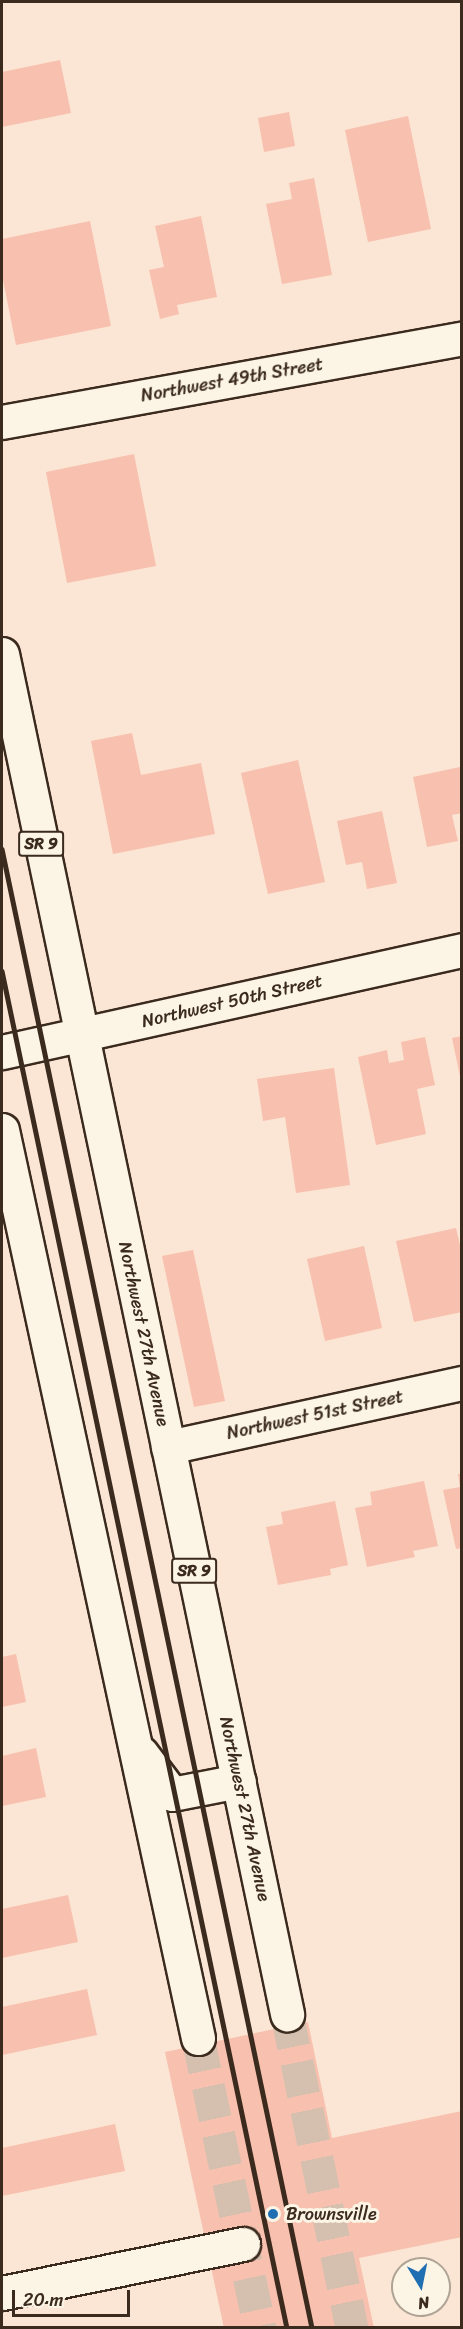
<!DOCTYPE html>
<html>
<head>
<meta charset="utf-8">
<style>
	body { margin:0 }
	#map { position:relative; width:463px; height:2329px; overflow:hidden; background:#fbe5d4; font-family:Sriracha,sans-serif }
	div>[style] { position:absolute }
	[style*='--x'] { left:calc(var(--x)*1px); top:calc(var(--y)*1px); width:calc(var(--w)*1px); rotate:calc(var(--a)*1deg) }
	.building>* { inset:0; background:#f8c0ae }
	.major-tunnel>* { height:33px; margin-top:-16.5px; transform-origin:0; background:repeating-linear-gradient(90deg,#d5c0b0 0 33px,transparent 0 49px) }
	.roads { filter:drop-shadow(2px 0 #3b2a1e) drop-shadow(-2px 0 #3b2a1e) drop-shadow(0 2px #3b2a1e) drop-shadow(0 -2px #3b2a1e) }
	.minor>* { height:33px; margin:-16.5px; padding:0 16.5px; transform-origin:16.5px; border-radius:16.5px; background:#fcf5e5 }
	.major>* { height:33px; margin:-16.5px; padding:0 16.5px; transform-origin:16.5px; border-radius:16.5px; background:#fcf5e5 }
	.rail>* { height:4.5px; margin:-2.25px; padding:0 2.25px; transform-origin:2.25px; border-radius:2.25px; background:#3b2a1e }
	.dots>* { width:16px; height:16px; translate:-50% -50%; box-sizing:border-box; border:3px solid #fcf5e5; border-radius:50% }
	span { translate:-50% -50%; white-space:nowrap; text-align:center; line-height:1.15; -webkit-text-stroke:6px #fcf5e5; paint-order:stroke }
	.shield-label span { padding:2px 4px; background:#fcf5e5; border:2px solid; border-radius:4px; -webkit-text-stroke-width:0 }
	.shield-label { font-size:16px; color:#3b2a1e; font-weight:700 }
	.street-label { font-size:18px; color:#3b2a1e }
	.poi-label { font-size:18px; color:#3b2a1e }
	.left { translate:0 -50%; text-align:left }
	.frame { position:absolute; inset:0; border:3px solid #3b2a1e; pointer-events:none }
	.north { position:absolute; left:391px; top:2257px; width:60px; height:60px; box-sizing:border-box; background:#fcf5e5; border:2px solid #afa495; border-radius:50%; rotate:170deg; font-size:16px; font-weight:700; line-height:24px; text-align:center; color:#3b2a1e }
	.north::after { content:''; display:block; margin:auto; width:21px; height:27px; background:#1f6fb2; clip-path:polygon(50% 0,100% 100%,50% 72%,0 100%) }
	.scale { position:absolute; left:12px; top:2290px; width:118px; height:27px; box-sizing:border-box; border:3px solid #3b2a1e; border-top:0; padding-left:8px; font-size:18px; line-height:21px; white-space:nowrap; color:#3b2a1e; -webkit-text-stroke:4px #fcf5e5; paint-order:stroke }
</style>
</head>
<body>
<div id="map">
	<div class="building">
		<div style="clip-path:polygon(60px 60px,71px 113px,2px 127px,2px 72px)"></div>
		<div style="clip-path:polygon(289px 112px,295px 146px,264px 152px,258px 118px)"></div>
		<div style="clip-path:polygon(408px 116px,431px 229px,368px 242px,345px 130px)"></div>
		<div style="clip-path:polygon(314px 178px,332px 275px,282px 284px,266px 204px,292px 199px,289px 183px)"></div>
		<div style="clip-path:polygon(201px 216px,217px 297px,177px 305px,179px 314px,160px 319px,149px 270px,164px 267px,155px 226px)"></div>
		<div style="clip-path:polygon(90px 221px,111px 326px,16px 345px,2px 275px,2px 239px)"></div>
		<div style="clip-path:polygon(134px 454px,156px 566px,67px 583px,46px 472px)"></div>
		<div style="clip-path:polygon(132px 733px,141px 775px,201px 763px,215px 834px,113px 854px,91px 741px)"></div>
		<div style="clip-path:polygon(298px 760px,325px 882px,268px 894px,241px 773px)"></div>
		<div style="clip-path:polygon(460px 767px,462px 813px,452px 815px,458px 841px,427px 847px,413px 777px)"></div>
		<div style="clip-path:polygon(382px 811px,397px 883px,367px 889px,362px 862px,346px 865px,337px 821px)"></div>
		<div style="clip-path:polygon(462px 1036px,462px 1076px,460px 1076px,452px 1038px)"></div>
		<div style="clip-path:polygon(425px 1037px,435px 1085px,417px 1089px,426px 1134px,376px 1145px,358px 1057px,387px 1050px,389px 1063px,404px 1060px,401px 1042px)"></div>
		<div style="clip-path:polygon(334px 1068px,350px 1185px,296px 1193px,285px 1117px,263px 1121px,257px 1079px)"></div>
		<div style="clip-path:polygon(456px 1228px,462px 1254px,462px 1312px,414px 1322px,396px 1241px)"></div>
		<div style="clip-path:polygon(364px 1246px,382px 1328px,325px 1341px,307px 1259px)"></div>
		<div style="clip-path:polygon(193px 1250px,225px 1401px,194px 1407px,162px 1256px)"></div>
		<div style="clip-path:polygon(458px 1474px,462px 1474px,462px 1548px,456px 1549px,443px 1490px,460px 1487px)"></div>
		<div style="clip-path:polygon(424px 1481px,438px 1546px,413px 1551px,415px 1557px,367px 1567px,355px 1508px,372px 1505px,370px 1492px)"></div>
		<div style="clip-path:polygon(335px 1501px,348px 1565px,330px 1569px,331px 1575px,278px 1585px,266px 1527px,283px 1524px,281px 1512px)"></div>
		<div style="clip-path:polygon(16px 1654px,26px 1702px,2px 1707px,2px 1657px)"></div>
		<div style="clip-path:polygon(36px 1748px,46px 1797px,2px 1806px,2px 1756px)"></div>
		<div style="clip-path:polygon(68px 1895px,78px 1942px,2px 1958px,2px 1909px)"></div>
		<div style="clip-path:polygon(87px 1989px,97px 2035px,2px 2055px,2px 2007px)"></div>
		<div style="clip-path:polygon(308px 2022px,332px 2138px,462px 2111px,462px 2237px,359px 2258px,374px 2328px,224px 2328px,165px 2052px)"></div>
		<div style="clip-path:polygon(115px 2124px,125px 2171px,2px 2196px,2px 2148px)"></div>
	</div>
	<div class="major-tunnel">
		<div style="--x:287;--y:2014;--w:321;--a:78.3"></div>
		<div style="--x:198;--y:2038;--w:297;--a:77.9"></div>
	</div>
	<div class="roads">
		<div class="minor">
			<div style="--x:2;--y:422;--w:468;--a:-10.3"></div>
			<div style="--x:2;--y:1052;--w:471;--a:-12.5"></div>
			<div style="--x:168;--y:1447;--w:301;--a:-12.3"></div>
			<div style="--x:2;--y:2293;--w:246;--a:-11.5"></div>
		</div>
		<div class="major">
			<div style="--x:2;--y:654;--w:1390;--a:78.16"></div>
			<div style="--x:2;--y:1130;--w:929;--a:77.82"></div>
			<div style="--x:141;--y:1753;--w:51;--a:52.9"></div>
			<div style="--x:172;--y:1794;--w:68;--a:-11"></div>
		</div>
	</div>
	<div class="rail">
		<div style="--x:2;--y:849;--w:1511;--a:78.16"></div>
		<div style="--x:2;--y:971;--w:1387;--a:78.14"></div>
	</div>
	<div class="dots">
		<div style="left:273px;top:2214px;background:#1f6fb2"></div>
	</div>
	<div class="shield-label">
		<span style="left:41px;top:844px">SR 9</span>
		<span style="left:194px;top:1571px">SR 9</span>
	</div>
	<div class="street-label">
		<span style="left:232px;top:380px;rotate:-10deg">Northwest 49th Street</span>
		<span style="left:232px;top:1001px;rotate:-13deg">Northwest 50th Street</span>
		<span style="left:144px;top:1334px;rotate:78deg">Northwest 27th Avenue</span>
		<span style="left:315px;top:1415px;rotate:-12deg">Northwest 51st Street</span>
		<span style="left:245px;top:1809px;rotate:78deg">Northwest 27th Avenue</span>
	</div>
	<div class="poi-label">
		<span class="left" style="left:286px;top:2214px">Brownsville</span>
	</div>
	<div class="frame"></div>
	<div class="north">N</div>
	<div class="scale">20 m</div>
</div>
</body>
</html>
